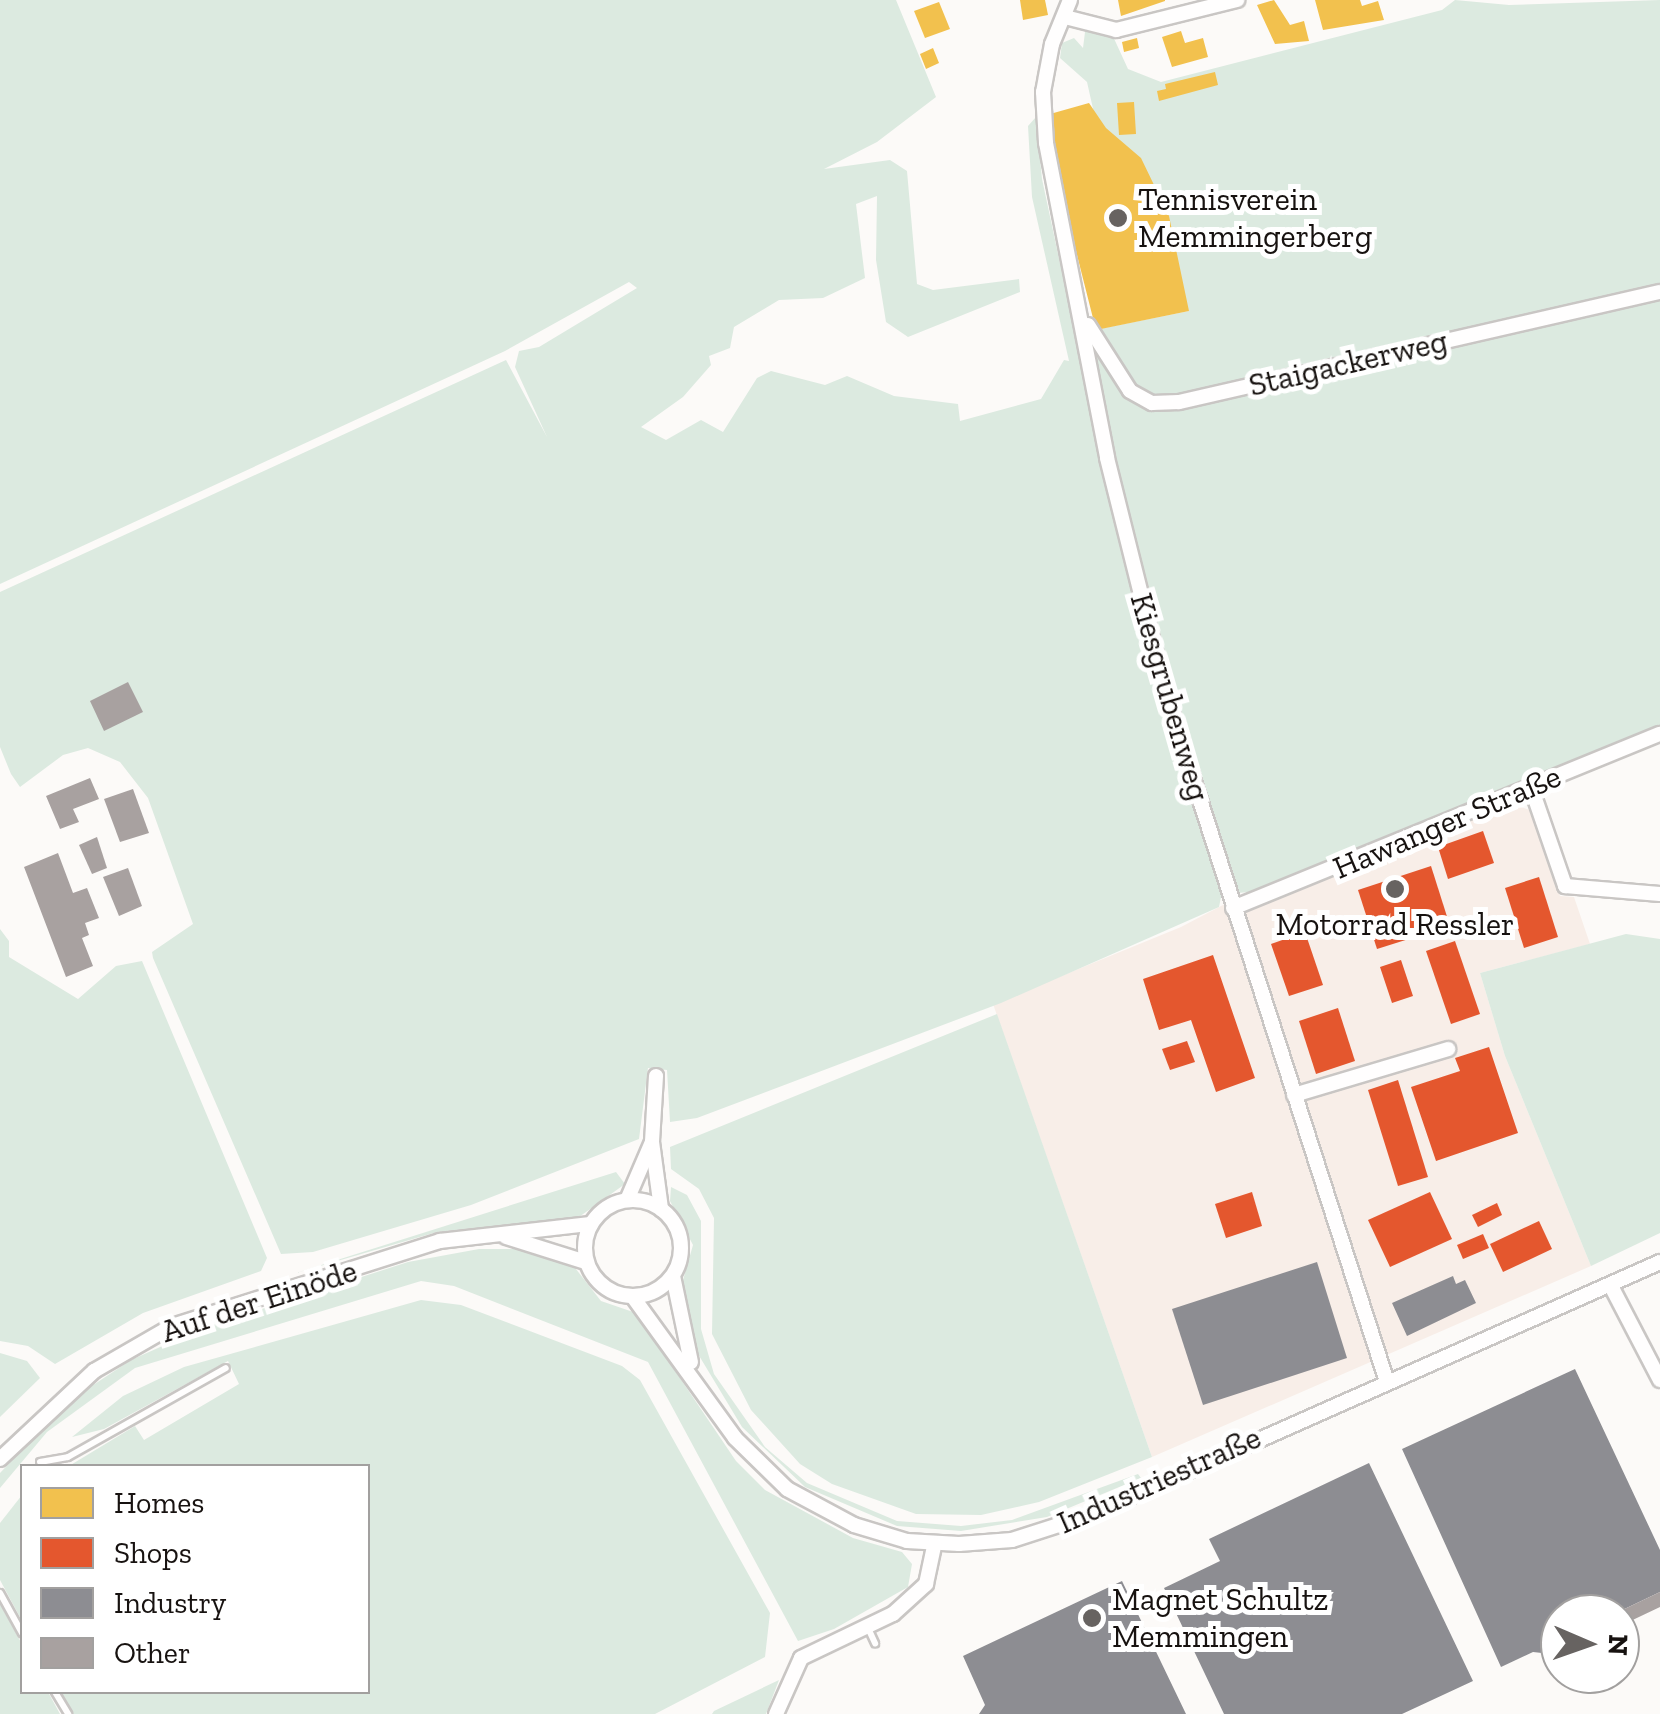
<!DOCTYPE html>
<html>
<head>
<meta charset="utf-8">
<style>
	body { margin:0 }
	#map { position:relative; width:1660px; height:1714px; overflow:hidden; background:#fcfaf8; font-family:"Zilla Slab",serif }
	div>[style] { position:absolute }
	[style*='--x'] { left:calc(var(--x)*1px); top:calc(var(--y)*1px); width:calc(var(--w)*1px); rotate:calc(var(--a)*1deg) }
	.built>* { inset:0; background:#f8eee8 }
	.green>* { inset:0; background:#dceae0 }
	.homes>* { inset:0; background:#f2c14e }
	.shops>* { inset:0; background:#e4572e }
	.industry>* { inset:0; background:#8d8d92 }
	.building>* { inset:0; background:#a8a1a0 }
	.roads { filter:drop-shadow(2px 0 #c9c6c4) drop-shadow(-2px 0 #c9c6c4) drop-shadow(0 2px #c9c6c4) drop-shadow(0 -2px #c9c6c4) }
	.service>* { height:6px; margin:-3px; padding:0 3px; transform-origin:3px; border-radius:3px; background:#fffefe }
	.minor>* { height:14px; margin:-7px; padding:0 7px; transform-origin:7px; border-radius:7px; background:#fffefe }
	.minor>.ring { margin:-7px; padding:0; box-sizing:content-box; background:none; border:14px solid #fffefe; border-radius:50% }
	.dots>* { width:28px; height:28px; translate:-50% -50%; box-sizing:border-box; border:5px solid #fff; border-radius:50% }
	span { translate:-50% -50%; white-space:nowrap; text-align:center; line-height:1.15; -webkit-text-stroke:10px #fff; paint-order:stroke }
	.poi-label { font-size:32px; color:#171210 }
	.left { translate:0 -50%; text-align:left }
	.street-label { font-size:32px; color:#171210 }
	.legend { position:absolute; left:20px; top:1464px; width:350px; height:230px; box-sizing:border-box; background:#fff; border:2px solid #a2a09f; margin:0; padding:12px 18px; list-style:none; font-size:30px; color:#171210 }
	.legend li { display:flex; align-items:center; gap:20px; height:50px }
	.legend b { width:50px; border:2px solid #a2a09f }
	.north { position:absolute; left:1540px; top:1594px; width:100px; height:100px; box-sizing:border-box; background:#fff; border:2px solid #a2a09f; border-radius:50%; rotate:92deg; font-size:28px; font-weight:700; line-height:40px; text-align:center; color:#171210 }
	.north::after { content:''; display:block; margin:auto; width:35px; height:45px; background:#676361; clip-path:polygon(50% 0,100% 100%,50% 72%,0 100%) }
</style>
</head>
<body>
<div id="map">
	<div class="built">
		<div style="clip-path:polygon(1510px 803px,1532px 811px,1560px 896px,1574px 897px,1590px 944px,1480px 973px,1505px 1056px,1591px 1266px,1152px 1457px,993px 1004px,1181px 927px,1242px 895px)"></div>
	</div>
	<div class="green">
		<div style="clip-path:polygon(0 0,896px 0,936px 97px,877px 142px,824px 169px,890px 160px,907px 171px,917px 284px,933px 290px,1019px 279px,1020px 292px,908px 337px,886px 322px,876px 260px,877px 196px,856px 204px,865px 278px,823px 298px,779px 300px,734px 327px,730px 348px,709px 356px,711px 365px,683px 397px,641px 427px,666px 440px,701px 420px,723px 432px,757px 378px,771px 371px,825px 385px,847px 376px,894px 396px,958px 404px,960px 421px,1041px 399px,1064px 360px,1069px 361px,1032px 197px,1028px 126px,1036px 117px,1042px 179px,1115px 520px,1222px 892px,1219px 907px,1001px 1003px,697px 1118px,670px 1122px,667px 1070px,648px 1068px,639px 1139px,471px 1205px,313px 1252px,281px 1254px,153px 958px,152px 952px,193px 924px,148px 798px,120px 762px,88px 748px,63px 755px,20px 787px,11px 774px,0 747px,0 592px,506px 360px,547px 437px,515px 367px,519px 351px,539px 347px,637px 288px,629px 282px,505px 351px,0 584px)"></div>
		<div style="clip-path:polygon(1455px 0,1509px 5px,1660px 0,1660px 288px,1170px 399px,1133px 388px,1099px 329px,1189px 311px,1098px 131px,1087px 82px,1060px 58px,1062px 43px,1074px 38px,1083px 48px,1085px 32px,1111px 32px,1128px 69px,1161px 82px,1442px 10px)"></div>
		<div style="clip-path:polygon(1660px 299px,1660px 727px,1259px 891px,1238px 893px,1179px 719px,1112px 457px,1096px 356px,1141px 404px)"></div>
		<div style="clip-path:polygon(0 929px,9px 941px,9px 957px,78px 999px,116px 966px,142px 961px,267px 1258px,261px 1271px,143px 1313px,55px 1364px,28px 1346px,0 1341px)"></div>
		<div style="clip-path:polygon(1626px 934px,1660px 939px,1660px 1233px,1591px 1266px,1505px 1056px,1480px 973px)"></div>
		<div style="clip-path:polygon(997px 1014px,1152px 1457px,1039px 1502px,981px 1515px,916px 1514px,832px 1484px,800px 1464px,751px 1410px,712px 1334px,714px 1218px,699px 1189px,671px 1169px,670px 1147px)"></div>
		<div style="clip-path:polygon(616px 1172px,625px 1184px,579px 1217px,437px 1232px,296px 1273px)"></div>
		<div style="clip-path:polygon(671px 1187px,687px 1195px,701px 1221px,701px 1329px,714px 1374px,765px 1447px,807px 1483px,897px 1521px,961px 1526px,1012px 1520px,1138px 1474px,1141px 1478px,1047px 1517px,961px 1531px,897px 1526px,805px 1487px,742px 1427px,695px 1349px,681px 1287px,693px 1245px,670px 1201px)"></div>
		<div style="clip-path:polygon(479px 1249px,525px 1249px,572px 1264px,601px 1301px,636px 1313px,736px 1461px,765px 1490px,853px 1538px,902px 1552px,912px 1564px,908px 1587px,834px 1629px,798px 1641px,648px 1362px,454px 1286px,421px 1281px,135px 1368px,47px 1432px,0 1488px,0 1473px,69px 1401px,131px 1360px,203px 1328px,408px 1262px)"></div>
		<div style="clip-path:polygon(421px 1300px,461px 1305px,622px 1366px,640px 1380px,770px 1613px,765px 1657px,655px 1714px,73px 1714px,61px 1692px,368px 1692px,368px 1466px,69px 1466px,135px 1426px,144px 1440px,239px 1384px,228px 1361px,104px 1429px,72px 1437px,123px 1396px,184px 1367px)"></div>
		<div style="clip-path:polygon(0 1353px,27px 1361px,40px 1378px,0 1417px)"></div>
		<div style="clip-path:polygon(22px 1495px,22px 1621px,0 1580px,0 1523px)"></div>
		<div style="clip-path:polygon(0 1604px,22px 1644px,22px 1692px,48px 1692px,60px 1714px,0 1714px)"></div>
		<div style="clip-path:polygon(779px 1680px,766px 1714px,712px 1714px,714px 1711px)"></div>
	</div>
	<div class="homes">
		<div style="clip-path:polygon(1020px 0,1045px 0,1048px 15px,1023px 20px)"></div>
		<div style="clip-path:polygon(1118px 0,1165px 0,1165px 1px,1121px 16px)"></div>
		<div style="clip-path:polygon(1274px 0,1290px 25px,1304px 21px,1309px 41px,1275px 44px,1257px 5px)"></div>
		<div style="clip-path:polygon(1315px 0,1360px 0,1362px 6px,1378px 1px,1384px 20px,1323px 30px)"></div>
		<div style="clip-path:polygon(939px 2px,950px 29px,925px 38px,914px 11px)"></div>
		<div style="clip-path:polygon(1181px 31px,1185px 43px,1203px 38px,1208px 57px,1172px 67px,1162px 37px)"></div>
		<div style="clip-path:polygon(1137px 38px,1139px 48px,1124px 52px,1122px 42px)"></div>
		<div style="clip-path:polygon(933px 48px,939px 63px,926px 69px,920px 54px)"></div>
		<div style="clip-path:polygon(1215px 72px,1218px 85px,1159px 101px,1157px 91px,1166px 89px,1165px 84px)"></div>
		<div style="clip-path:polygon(1134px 102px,1136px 134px,1119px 135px,1117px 103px)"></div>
		<div style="clip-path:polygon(1089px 103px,1106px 128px,1141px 158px,1169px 216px,1189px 311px,1096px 330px,1058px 180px,1050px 114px)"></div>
	</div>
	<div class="shops">
		<div style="clip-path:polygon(1483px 831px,1494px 863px,1448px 879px,1438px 847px)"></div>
		<div style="clip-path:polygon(1431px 866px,1450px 926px,1377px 949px,1358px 890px)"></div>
		<div style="clip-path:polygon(1539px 877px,1558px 937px,1524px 948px,1505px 888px)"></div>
		<div style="clip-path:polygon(1305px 932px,1323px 985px,1289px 996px,1271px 944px)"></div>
		<div style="clip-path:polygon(1455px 941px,1480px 1014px,1451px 1024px,1426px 951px)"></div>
		<div style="clip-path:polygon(1213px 955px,1255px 1078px,1216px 1092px,1191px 1020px,1159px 1030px,1143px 979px)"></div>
		<div style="clip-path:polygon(1401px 960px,1413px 996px,1392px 1003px,1380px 967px)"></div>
		<div style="clip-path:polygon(1338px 1008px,1355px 1061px,1316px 1074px,1299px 1021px)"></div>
		<div style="clip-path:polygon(1187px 1041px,1195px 1062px,1170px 1070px,1162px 1049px)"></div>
		<div style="clip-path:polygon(1489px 1047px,1518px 1133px,1436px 1161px,1411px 1087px,1460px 1071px,1455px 1058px)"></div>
		<div style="clip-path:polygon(1398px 1080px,1428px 1177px,1398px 1186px,1368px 1090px)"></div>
		<div style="clip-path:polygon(1252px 1192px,1262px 1226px,1226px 1238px,1215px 1204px)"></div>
		<div style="clip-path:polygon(1430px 1192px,1452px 1239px,1390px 1267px,1368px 1220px)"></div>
		<div style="clip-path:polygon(1497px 1203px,1502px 1215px,1478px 1227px,1472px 1215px)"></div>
		<div style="clip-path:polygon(1539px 1221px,1552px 1249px,1503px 1272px,1490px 1244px)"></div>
		<div style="clip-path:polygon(1483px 1234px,1489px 1248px,1463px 1259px,1457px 1245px)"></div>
	</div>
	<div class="industry">
		<div style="clip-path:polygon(1317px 1262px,1347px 1358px,1203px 1405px,1172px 1309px)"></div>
		<div style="clip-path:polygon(1453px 1276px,1456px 1284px,1465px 1280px,1476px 1303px,1407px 1336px,1392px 1303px)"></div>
		<div style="clip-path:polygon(1575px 1369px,1660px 1550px,1660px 1592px,1614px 1614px,1560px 1614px,1560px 1646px,1552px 1645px,1551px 1654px,1533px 1652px,1501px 1667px,1402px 1449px)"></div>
		<div style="clip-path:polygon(1369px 1463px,1473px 1681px,1402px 1714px,1224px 1714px,1164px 1588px,1220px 1561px,1209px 1539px)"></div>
		<div style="clip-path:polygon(1122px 1581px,1186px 1714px,979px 1714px,985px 1705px,963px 1656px)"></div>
	</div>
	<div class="building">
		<div style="clip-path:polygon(128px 682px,143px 712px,104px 731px,90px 701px)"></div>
		<div style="clip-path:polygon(90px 778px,99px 799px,73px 809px,79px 822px,60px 829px,46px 796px)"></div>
		<div style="clip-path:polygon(133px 789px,149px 833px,120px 842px,104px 799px)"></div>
		<div style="clip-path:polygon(97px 837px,107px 868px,92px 874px,79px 845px)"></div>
		<div style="clip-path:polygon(58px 853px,73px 893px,87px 888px,99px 918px,85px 923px,89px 935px,82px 938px,93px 966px,66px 977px,24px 867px)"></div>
		<div style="clip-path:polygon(128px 868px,142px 906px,119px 916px,103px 877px)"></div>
		<div style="clip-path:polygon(1660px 1592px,1660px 1607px,1620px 1626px,1620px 1614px,1614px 1614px)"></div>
	</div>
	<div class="roads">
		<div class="service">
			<div style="--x:40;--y:1462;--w:28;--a:-10"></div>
			<div style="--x:68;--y:1457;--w:181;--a:-29.4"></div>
			<div style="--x:0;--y:1593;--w:46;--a:61.2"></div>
			<div style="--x:868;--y:1628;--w:17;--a:65"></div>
			<div style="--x:55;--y:1692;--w:26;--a:59"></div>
		</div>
		<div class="minor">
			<div style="--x:1070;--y:0;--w:48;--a:112.2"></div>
			<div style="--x:1052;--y:44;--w:49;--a:100.6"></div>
			<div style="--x:1043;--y:92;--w:51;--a:86.6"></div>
			<div style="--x:1046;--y:143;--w:321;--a:79"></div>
			<div style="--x:1107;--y:458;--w:243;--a:76"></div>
			<div style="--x:1166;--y:694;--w:719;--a:72.19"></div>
			<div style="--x:1065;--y:17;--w:53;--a:14.3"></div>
			<div style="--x:1116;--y:30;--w:125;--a:-13.9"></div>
			<div style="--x:1088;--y:325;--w:78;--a:57.5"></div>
			<div style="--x:1130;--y:391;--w:25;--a:29"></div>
			<div style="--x:1152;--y:403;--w:27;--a:-2"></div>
			<div style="--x:1179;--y:402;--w:493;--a:-12.9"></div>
			<div style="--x:1531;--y:787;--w:105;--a:71"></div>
			<div style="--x:1565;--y:886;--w:95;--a:4.8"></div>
			<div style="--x:1233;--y:908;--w:461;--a:-22.2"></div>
			<div style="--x:656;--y:1076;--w:66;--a:93.5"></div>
			<div style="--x:652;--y:1142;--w:68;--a:82.3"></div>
			<div style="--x:1294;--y:1095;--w:161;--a:-16.6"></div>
			<div class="ring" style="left:585px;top:1200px;width:82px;height:82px"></div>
			<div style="--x:627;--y:1200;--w:63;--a:-66.7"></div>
			<div style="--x:506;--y:1237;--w:84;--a:17.4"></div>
			<div style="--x:673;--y:1276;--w:88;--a:78.2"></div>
			<div style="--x:1611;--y:1286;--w:106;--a:62.5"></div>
			<div style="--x:633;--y:1297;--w:174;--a:54.1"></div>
			<div style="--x:735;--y:1438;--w:73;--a:44.4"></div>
			<div style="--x:787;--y:1489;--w:76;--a:28.2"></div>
			<div style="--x:854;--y:1525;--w:55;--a:16.8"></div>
			<div style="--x:907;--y:1541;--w:52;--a:3.3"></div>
			<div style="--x:959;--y:1544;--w:53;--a:-4.3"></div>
			<div style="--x:1012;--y:1540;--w:82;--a:-17.8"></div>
			<div style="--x:1090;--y:1515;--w:624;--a:-23.93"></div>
			<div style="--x:0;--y:1459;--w:129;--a:-43.1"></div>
			<div style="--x:94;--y:1371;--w:90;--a:-30"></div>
			<div style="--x:172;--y:1326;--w:281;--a:-17.6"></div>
			<div style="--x:440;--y:1241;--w:151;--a:-6.5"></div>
			<div style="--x:776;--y:1714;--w:61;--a:-65.9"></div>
			<div style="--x:801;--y:1658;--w:102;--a:-25.6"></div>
			<div style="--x:893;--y:1614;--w:45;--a:-42.3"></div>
			<div style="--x:926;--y:1584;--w:40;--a:-78"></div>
		</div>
	</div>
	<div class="dots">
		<div style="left:1118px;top:218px;background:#676361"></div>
		<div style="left:1395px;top:889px;background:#676361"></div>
		<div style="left:1092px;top:1618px;background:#676361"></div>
	</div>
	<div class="poi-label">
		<span class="left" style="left:1138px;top:218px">Tennisverein<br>Memmingerberg</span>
		<span style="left:1395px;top:924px">Motorrad Ressler</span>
		<span class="left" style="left:1112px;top:1618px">Magnet Schultz<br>Memmingen</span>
	</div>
	<div class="street-label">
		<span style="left:1348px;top:363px;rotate:-13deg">Staigackerweg</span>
		<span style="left:1170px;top:697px;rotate:74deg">Kiesgrubenweg</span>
		<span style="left:1447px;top:822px;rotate:-23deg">Hawanger Straße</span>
		<span style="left:259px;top:1301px;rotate:-18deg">Auf der Einöde</span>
		<span style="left:1159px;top:1480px;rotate:-24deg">Industriestraße</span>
	</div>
	<ul class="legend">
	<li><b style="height:28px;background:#f2c14e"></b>Homes</li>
	<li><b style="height:28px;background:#e4572e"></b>Shops</li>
	<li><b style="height:28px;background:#8d8d92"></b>Industry</li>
	<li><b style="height:28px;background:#a8a1a0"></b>Other</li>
	</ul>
	<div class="north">N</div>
</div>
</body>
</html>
